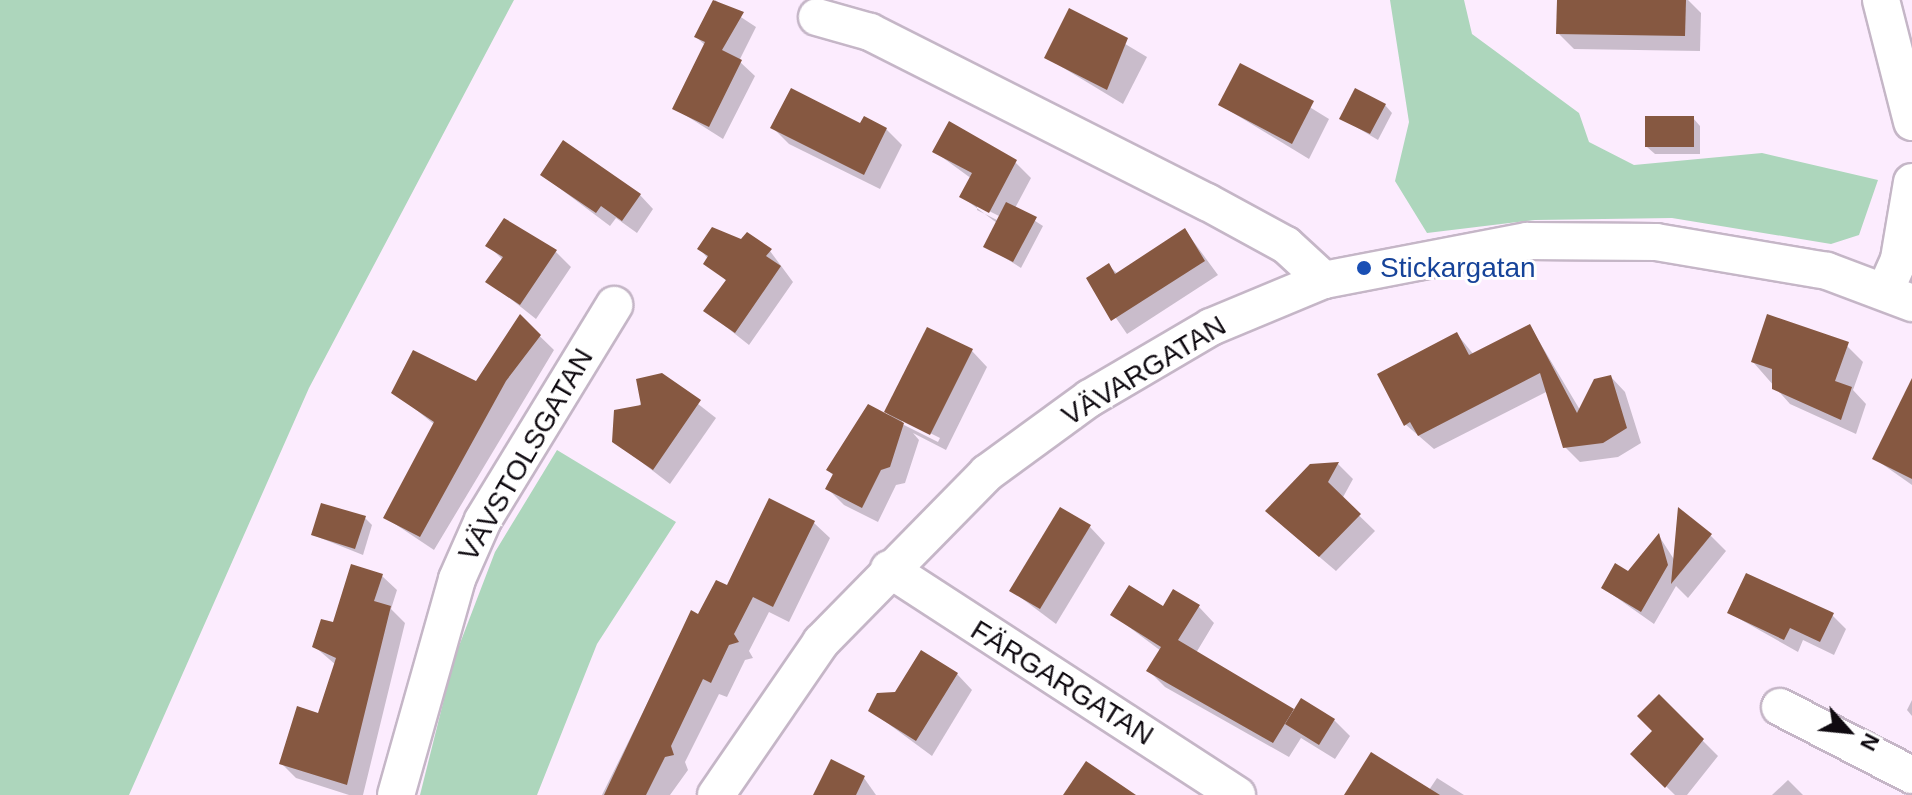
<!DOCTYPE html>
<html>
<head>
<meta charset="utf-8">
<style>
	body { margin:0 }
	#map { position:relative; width:1912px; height:795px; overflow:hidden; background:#fcecfe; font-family:Arial,sans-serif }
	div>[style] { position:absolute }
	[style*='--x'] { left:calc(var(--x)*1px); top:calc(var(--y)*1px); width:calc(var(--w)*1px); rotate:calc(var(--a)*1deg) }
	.green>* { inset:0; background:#add6bc }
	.shadow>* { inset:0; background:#0003 }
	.building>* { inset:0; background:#865841 }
	.roads { filter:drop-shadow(2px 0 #c5b6c7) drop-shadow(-2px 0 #c5b6c7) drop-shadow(0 2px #c5b6c7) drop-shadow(0 -2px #c5b6c7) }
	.minor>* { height:36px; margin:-18px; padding:0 18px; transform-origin:18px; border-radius:18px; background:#fff }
	.dots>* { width:22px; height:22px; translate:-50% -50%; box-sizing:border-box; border:4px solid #fff; border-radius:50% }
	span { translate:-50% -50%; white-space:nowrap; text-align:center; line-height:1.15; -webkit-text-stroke:6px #fff; paint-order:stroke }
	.transit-label { font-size:28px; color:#164399 }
	.left { translate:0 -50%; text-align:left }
	.street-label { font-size:28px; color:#0f0a10 }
	.north { position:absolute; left:1808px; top:691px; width:80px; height:80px; -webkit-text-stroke:6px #fff; paint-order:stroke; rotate:117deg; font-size:22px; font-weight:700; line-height:32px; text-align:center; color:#0f0a10 }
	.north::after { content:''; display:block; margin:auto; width:28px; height:36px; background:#0f0a10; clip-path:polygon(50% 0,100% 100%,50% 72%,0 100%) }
</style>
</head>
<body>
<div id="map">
	<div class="green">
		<div style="clip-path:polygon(0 0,514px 0,309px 388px,129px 795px,0 795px)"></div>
		<div style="clip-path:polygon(1390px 0,1464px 0,1472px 34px,1579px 113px,1589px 142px,1634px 165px,1762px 153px,1878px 180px,1859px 235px,1831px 244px,1672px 218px,1535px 220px,1427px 233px,1395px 181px,1409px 122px)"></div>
		<div style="clip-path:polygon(557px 450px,676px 522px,597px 644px,537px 795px,420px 795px,454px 659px,495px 552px)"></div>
	</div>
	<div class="shadow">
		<div style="clip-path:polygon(715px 0,756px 27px,739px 61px,755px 76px,723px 139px,674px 108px,706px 46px,696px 37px)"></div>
		<div style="clip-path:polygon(1559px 0,1688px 0,1701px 13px,1700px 51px,1574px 49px,1558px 33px)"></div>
		<div style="clip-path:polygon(1070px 11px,1147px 57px,1123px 104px,1047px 58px)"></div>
		<div style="clip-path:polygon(1241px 65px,1329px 119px,1309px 159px,1220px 105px)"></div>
		<div style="clip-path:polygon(1385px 105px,1392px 113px,1378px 140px,1341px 118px)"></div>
		<div style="clip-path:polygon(1693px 118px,1700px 126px,1700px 154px,1655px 154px,1647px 147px)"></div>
		<div style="clip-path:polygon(861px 126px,886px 129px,902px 145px,880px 189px,789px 144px,773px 128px)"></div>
		<div style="clip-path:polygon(evenodd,935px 152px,1015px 162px,1031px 178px,1015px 208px,1043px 226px,1021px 268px,986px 246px,997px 223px,962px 197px,972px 179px,935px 152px,977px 205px,999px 216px,997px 220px,977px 210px,977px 205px)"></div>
		<div style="clip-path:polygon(542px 175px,640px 195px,653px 209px,637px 233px,616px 218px,610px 226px)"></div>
		<div style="clip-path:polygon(1185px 230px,1218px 275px,1127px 334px,1089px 279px,1109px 266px,1118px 274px)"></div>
		<div style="clip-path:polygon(488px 245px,555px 251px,571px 267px,536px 319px,488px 281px,503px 260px)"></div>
		<div style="clip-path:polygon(700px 249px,770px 251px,793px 282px,749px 345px,706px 311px,727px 282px)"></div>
		<div style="clip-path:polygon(520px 317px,554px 350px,434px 550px,386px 518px,435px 425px,394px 392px,476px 383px)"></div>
		<div style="clip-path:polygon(1530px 326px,1580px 410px,1611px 377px,1625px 392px,1641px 443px,1618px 457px,1580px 462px,1565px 447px,1548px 391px,1434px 449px,1405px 424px,1457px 334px,1474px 355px)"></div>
		<div style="clip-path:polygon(1847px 346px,1863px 362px,1853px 390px,1866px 404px,1856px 434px,1790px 404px,1753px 362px)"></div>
		<div style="clip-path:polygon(evenodd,972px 351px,987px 367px,946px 450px,913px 433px,919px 440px,905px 483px,896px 485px,878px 522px,844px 505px,828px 489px,834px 476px,828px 470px,892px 418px,886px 412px,972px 351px,902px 419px,940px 438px,938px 442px,902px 424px,902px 419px)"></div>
		<div style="clip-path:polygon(661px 375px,716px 418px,670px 484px,614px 441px)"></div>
		<div style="clip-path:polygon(1912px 382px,1912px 485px,1875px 459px)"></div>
		<div style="clip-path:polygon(1338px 464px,1353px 479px,1342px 499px,1375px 531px,1336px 571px,1283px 526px,1311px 466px)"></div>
		<div style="clip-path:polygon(365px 518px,372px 525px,363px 555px,313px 535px)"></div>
		<div style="clip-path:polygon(814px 523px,830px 538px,789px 622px,769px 612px,749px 651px,753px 658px,745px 660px,727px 697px,719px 694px,685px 762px,688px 770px,670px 795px,602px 795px,692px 613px,699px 617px)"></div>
		<div style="clip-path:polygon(1090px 527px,1105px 543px,1056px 624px,1012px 591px)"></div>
		<div style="clip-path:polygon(1710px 535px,1726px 551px,1688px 598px,1676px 586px,1654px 624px,1603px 588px,1629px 574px,1659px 536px,1675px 561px)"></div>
		<div style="clip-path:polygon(382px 576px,397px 590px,391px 609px,405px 623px,363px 795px,349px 795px,296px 778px,281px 763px,320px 715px,336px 665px,315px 647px)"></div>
		<div style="clip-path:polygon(1199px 607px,1214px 623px,1196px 653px,1294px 713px,1334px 720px,1350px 736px,1335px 759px,1301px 738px,1289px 757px,1165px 687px,1149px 671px,1161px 651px,1113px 615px)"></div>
		<div style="clip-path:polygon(1729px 613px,1832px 615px,1846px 629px,1834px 655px,1803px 640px,1798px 652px)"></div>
		<div style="clip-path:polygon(957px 674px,972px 690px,932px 756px,871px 711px)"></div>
		<div style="clip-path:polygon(1659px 697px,1718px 756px,1687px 795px,1675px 795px,1633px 754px,1655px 731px)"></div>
		<div style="clip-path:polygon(1912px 700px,1912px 716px,1907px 710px)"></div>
		<div style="clip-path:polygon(864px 778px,876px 795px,816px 795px)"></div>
		<div style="clip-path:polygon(1437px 778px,1464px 795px,1355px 795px,1429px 790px)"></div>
		<div style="clip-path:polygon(1788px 780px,1803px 795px,1772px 795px)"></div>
	</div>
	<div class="building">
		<div style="clip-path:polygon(713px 0,744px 12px,722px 50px,742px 60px,709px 127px,672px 109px,705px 42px,694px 37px)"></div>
		<div style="clip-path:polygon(1557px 0,1686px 0,1685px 36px,1556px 34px)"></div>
		<div style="clip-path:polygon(1069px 8px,1128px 38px,1107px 90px,1044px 58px)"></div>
		<div style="clip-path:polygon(1240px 63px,1314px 101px,1292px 144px,1218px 105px)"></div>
		<div style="clip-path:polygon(791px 88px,860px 123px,864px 116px,887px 128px,864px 175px,770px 128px)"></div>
		<div style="clip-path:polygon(1355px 88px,1386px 104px,1370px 134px,1339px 119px)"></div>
		<div style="clip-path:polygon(1645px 116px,1694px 116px,1694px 147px,1645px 147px)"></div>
		<div style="clip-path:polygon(949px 121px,1017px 160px,989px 213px,959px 197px,972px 173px,932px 152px)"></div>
		<div style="clip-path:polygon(563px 140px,641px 194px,622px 221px,601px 206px,596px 213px,540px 175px)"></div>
		<div style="clip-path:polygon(1006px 202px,1037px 217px,1013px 262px,983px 247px)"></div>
		<div style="clip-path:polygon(504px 218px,557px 250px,520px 305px,485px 282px,503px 257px,485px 246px)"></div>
		<div style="clip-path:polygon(712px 227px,741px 239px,747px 232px,772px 249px,766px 256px,781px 266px,735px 333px,703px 311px,726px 280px,703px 264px,708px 256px,697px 249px)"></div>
		<div style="clip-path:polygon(1185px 228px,1205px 261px,1111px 321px,1086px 278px,1109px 263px,1115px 274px)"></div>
		<div style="clip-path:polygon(520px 314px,541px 335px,506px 381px,420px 537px,383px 518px,434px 422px,391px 393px,413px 350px,476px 381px)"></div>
		<div style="clip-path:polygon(1767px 314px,1849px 342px,1835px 381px,1852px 387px,1841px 420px,1772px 389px,1772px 369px,1751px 362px)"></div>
		<div style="clip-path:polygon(1530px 324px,1577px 413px,1594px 379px,1611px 375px,1627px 428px,1603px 443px,1563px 448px,1540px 373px,1418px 436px,1410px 422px,1404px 426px,1377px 374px,1457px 332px,1469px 355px)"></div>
		<div style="clip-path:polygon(927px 327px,973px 349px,930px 435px,884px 412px)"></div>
		<div style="clip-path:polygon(662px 373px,701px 400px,653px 470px,612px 442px,614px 410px,641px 405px,636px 379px)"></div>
		<div style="clip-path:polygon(1912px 378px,1912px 479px,1872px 459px)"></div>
		<div style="clip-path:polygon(868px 404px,904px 423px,890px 467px,881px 470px,862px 508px,825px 489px,833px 474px,826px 470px)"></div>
		<div style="clip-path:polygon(1339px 462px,1328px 482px,1361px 514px,1319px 557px,1265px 511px,1310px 464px)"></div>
		<div style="clip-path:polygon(769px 498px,815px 521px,773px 607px,753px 597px,734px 634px,739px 642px,729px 645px,711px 683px,703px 679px,671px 746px,674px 755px,665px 757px,646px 795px,604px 795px,691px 610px,698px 614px,716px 580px,727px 585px)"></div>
		<div style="clip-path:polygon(321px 503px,366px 516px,355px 549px,311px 535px)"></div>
		<div style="clip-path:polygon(1060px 507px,1091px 525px,1040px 609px,1009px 591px)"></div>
		<div style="clip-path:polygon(1678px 507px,1712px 534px,1671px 584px)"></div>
		<div style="clip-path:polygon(1659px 533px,1668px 565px,1641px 612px,1601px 588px,1615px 563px,1628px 571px)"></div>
		<div style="clip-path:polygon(351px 564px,383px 574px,374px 601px,391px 606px,347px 785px,279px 764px,297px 706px,318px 713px,336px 658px,312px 647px,321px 619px,333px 622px)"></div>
		<div style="clip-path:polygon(1746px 573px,1834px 613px,1820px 642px,1790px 628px,1784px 640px,1727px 613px)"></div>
		<div style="clip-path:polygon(1129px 585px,1163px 606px,1173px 589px,1200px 605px,1178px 640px,1294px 709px,1273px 743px,1146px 671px,1161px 647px,1110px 615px)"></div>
		<div style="clip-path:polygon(921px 650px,958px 673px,916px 741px,868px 711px,877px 693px,895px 692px)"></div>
		<div style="clip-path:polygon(1659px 694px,1704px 739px,1665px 788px,1630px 754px,1652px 731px,1637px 716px)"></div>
		<div style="clip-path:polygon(1301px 698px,1335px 719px,1319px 745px,1285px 724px)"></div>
		<div style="clip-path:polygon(1371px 752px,1440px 795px,1344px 795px)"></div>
		<div style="clip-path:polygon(831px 759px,865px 776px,856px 795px,813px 795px)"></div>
		<div style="clip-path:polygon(1086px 761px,1136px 795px,1063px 795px)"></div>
	</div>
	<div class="roads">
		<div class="minor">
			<div style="--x:1881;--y:0;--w:126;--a:75.7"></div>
			<div style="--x:817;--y:17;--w:55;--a:15.8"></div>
			<div style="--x:870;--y:32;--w:377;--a:26.8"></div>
			<div style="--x:1207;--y:202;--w:90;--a:28.6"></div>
			<div style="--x:1286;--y:245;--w:52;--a:42.6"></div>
			<div style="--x:1885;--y:291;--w:35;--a:-66"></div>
			<div style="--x:1899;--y:259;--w:78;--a:-80.4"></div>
			<div style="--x:889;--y:569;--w:415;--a:33"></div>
			<div style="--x:1780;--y:707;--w:148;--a:27.3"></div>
			<div style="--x:396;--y:795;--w:224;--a:-74.2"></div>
			<div style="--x:457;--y:579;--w:64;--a:-66.2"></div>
			<div style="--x:483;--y:520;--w:252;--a:-58.6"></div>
			<div style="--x:716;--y:795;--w:186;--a:-55.5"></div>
			<div style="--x:821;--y:642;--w:237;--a:-45.5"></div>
			<div style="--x:987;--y:473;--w:127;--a:-36.1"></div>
			<div style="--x:1090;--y:398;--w:140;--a:-30.4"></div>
			<div style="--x:1211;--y:327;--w:122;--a:-22.6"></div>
			<div style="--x:1324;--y:280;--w:207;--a:-10.9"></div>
			<div style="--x:1527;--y:241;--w:129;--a:0.4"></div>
			<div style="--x:1656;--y:242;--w:173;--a:9.6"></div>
			<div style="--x:1827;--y:271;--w:91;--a:20.6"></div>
		</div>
	</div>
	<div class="dots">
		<div style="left:1364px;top:268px;background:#1a4fb4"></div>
	</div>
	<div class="transit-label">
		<span class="left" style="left:1380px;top:268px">Stickargatan</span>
	</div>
	<div class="street-label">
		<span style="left:1144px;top:371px;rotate:-31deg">VÄVARGATAN</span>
		<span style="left:526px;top:455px;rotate:-60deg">VÄVSTOLSGATAN</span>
		<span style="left:1062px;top:683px;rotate:32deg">FÄRGARGATAN</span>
	</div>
	<div class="north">N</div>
</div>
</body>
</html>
